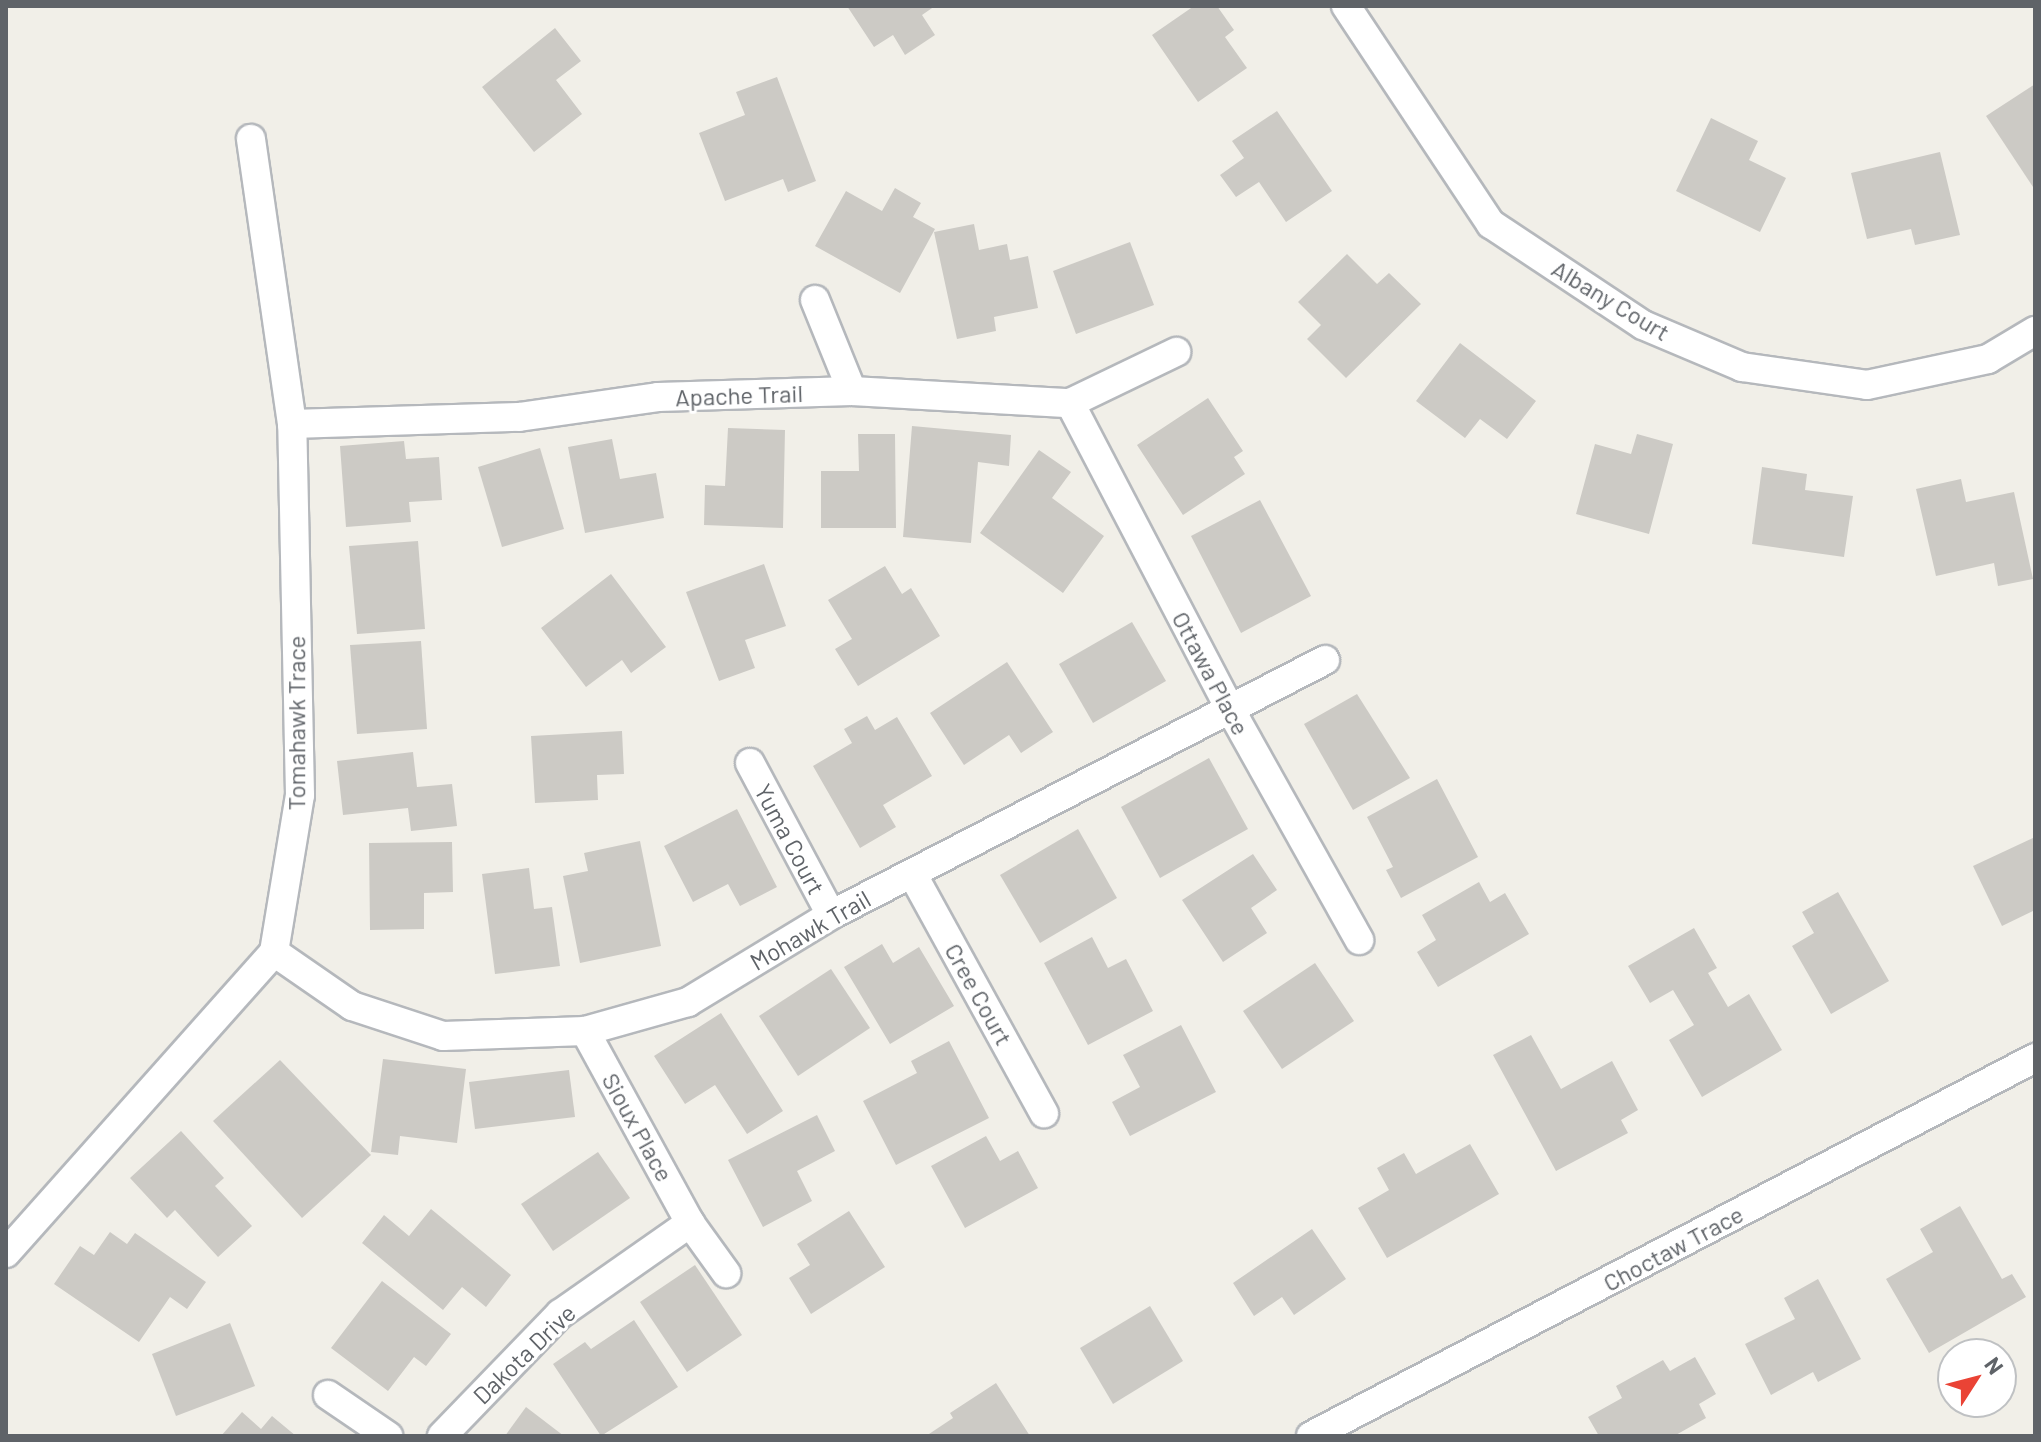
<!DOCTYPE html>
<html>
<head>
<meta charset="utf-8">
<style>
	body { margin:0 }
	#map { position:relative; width:2041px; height:1442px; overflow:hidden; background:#f1efe8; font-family:Barlow,sans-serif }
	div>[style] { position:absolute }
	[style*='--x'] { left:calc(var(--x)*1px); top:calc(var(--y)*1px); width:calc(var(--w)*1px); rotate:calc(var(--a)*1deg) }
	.building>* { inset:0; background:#cccac5 }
	.roads { filter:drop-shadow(2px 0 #b5b8bc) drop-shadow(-2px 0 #b5b8bc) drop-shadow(0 2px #b5b8bc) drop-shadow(0 -2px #b5b8bc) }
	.minor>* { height:28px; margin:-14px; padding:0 14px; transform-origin:14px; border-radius:14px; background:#fff }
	span { translate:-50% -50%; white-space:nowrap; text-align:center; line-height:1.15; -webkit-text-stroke:6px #fff; paint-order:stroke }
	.street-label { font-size:24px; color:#5f6368 }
	.frame { position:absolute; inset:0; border:8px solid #5f6368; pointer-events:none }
	.north { position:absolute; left:1937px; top:1338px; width:80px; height:80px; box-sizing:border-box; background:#fff; border:2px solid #bfc1c3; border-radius:50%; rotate:54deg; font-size:22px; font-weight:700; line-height:32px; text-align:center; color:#5f6368 }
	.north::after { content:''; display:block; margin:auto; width:28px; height:36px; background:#ea4335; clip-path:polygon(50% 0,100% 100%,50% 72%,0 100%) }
</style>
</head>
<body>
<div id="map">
	<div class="building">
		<div style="clip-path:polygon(847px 6px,935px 6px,922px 15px,935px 35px,905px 55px,893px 35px,874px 47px)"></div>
		<div style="clip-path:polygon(1194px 6px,1217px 6px,1234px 30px,1225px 37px,1247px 68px,1198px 102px,1152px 35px)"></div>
		<div style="clip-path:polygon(555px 28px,581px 61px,556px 80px,582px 114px,534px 152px,482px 87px)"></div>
		<div style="clip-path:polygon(777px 77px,816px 181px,788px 192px,783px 179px,725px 201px,699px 133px,745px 115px,736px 92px)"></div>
		<div style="clip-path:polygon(2035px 84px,2035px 190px,1986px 116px)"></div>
		<div style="clip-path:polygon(1277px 111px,1332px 191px,1286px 222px,1259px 182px,1236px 197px,1220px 175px,1244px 158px,1232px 141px)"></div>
		<div style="clip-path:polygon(1711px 118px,1758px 141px,1749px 160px,1786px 178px,1760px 232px,1676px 191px)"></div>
		<div style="clip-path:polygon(1940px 152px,1960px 235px,1915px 245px,1911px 229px,1867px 239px,1851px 173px)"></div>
		<div style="clip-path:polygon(895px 188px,921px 203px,913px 217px,935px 229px,900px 293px,815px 246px,846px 191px,882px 211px)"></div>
		<div style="clip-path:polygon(974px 224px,979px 250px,1007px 244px,1010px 260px,1028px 256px,1038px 308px,994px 317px,996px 331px,957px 339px,934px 232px)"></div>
		<div style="clip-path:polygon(1130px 242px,1154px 305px,1076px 334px,1053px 271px)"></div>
		<div style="clip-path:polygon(1347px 254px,1377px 284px,1389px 273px,1421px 304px,1346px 378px,1307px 339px,1321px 325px,1298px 302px)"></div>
		<div style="clip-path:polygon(1460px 343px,1536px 401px,1507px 439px,1480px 419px,1465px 438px,1416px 401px)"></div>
		<div style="clip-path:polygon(1208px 398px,1243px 451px,1234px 457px,1245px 474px,1183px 515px,1137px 445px)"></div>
		<div style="clip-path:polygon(912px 426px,1011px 435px,1009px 466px,978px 462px,971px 543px,903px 537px)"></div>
		<div style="clip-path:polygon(728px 428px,785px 430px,783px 528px,704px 525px,705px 485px,725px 486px)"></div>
		<div style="clip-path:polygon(858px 434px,895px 434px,896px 528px,821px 528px,821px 471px,859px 471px)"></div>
		<div style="clip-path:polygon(1637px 434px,1673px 444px,1649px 534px,1576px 514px,1595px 444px,1631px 454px)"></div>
		<div style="clip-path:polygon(612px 439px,620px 479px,656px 473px,664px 518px,585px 533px,568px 447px)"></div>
		<div style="clip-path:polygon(404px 441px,406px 459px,439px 457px,442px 500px,409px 502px,411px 522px,346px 527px,340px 446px)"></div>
		<div style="clip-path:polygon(540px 448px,564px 529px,502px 547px,478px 467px)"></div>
		<div style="clip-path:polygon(1039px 450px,1071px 472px,1052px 498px,1104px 536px,1063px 593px,980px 533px)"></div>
		<div style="clip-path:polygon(1762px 467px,1807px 474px,1805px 490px,1853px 496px,1844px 557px,1752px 544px)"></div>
		<div style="clip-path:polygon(1961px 479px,1966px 502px,2014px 492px,2033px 579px,1998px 586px,1994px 563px,1936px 576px,1916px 489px)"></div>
		<div style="clip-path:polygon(1260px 500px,1311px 596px,1241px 633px,1191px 536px)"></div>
		<div style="clip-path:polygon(418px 541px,425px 629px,357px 634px,349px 546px)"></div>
		<div style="clip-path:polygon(764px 564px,786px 626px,745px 640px,755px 668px,719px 681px,686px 592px)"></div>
		<div style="clip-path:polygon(885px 566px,902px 594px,911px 588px,940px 636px,858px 686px,835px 649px,852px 639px,828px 600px)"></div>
		<div style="clip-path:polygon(611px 574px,666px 647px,631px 673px,622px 660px,586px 687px,541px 628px)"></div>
		<div style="clip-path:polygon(1132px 622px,1166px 681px,1093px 723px,1059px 664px)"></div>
		<div style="clip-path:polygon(421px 641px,427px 729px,357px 734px,350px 645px)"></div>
		<div style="clip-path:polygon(1007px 662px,1053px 732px,1021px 753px,1009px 735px,964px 765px,930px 713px)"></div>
		<div style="clip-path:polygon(1357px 694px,1410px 778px,1353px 810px,1304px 724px)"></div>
		<div style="clip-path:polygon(867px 716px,875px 730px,897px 717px,932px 776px,883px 805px,896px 827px,860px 848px,813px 766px,852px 743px,844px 729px)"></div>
		<div style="clip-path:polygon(622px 731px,624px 774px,597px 775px,598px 800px,535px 803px,531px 736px)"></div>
		<div style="clip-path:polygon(413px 752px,417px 787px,452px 784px,457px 826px,411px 831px,408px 808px,343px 815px,337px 761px)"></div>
		<div style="clip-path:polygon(1209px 758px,1248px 829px,1160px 878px,1121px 807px)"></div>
		<div style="clip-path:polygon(1437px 779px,1478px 857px,1401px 898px,1386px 870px,1393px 867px,1367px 817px)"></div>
		<div style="clip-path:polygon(737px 809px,777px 887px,740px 906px,728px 884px,693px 902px,664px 846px)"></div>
		<div style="clip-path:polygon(1078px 829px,1117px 898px,1040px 943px,1000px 875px)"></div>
		<div style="clip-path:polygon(2035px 837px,2035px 910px,2002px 926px,1973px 866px)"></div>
		<div style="clip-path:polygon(640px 841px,661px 946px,580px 963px,563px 876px,588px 871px,584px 853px)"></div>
		<div style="clip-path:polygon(452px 842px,453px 892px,424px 893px,424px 929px,370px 930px,369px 843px)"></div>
		<div style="clip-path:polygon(1253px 854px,1277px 890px,1251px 908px,1267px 933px,1223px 962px,1182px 900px)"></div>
		<div style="clip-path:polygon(529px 868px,534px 909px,552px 907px,560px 966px,495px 974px,482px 874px)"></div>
		<div style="clip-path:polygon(1479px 882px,1490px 902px,1505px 893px,1529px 934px,1438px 987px,1417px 952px,1436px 940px,1422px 915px)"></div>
		<div style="clip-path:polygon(1838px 892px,1889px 981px,1831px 1014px,1792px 946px,1814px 933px,1802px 912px)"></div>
		<div style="clip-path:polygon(1694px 928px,1717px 968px,1708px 973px,1728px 1007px,1749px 994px,1782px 1050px,1702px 1097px,1669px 1040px,1694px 1025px,1673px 990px,1650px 1003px,1628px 966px)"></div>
		<div style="clip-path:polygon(1092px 937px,1108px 968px,1126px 959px,1153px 1011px,1088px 1045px,1044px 963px)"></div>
		<div style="clip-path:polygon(882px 944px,893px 963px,919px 947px,954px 1006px,890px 1044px,844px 967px)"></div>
		<div style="clip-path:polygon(1315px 963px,1354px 1021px,1282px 1069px,1243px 1011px)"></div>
		<div style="clip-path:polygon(831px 969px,870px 1028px,798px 1076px,759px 1016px)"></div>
		<div style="clip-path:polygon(721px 1013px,783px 1111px,747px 1134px,715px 1085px,685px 1104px,654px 1056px)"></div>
		<div style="clip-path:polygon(1181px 1025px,1216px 1092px,1130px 1136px,1112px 1102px,1140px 1087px,1123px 1055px)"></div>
		<div style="clip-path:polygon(1531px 1035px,1561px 1089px,1612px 1061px,1638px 1110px,1621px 1120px,1628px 1133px,1556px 1171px,1493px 1055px)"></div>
		<div style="clip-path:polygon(949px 1041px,989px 1118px,896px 1165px,863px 1101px,917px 1073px,911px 1061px)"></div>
		<div style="clip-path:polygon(383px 1059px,466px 1069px,457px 1143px,400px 1136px,398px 1155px,371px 1152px)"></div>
		<div style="clip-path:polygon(280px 1060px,371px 1155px,302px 1218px,213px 1121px)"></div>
		<div style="clip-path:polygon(569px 1070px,575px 1117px,475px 1129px,469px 1082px)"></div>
		<div style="clip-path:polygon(817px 1115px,835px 1151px,797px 1171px,812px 1201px,763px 1227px,728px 1160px)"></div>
		<div style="clip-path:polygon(181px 1131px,224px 1178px,215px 1186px,252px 1226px,218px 1257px,175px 1210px,167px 1218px,130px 1178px)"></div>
		<div style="clip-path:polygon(986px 1136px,1000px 1161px,1018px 1151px,1038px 1188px,965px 1228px,931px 1166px)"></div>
		<div style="clip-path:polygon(1470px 1144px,1499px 1194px,1387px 1258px,1358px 1208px,1389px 1190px,1377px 1168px,1404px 1153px,1416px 1174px)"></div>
		<div style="clip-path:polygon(598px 1152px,630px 1198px,553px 1251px,521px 1204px)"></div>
		<div style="clip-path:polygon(1960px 1206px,2002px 1279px,2012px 1274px,2026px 1297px,1929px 1353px,1886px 1279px,1933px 1252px,1920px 1229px)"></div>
		<div style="clip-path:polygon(431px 1209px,511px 1275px,486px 1307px,462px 1287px,443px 1310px,362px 1243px,384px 1215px,409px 1236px)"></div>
		<div style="clip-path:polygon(849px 1211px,885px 1267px,811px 1314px,789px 1278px,810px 1265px,797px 1244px)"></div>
		<div style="clip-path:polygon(1312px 1229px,1346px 1279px,1294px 1315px,1282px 1297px,1254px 1316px,1233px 1283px)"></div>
		<div style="clip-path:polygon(110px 1232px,127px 1244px,135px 1233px,206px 1282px,187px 1309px,170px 1297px,139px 1342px,54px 1284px,80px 1246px,94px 1255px)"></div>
		<div style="clip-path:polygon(695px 1265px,742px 1335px,687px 1372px,640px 1302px)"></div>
		<div style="clip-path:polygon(1818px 1279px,1861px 1359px,1818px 1382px,1813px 1372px,1771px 1395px,1745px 1344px,1795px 1319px,1784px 1298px)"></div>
		<div style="clip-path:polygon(382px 1281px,451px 1334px,426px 1366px,414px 1357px,388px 1391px,331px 1348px)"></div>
		<div style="clip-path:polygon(1150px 1306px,1183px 1361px,1113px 1404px,1080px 1348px)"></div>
		<div style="clip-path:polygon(634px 1320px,678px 1387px,601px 1436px,553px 1364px,585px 1342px,591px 1349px)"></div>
		<div style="clip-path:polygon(230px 1323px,255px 1386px,176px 1416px,152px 1354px)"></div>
		<div style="clip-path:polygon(1695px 1357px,1716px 1394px,1699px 1404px,1706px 1418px,1674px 1436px,1599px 1436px,1588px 1417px,1622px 1398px,1616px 1386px,1663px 1360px,1670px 1371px)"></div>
		<div style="clip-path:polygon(996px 1383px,1030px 1436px,926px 1436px,953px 1418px,950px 1413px)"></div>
		<div style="clip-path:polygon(526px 1407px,564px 1436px,505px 1436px)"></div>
		<div style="clip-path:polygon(242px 1412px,261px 1429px,272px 1416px,296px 1436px,221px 1436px)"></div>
	</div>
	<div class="roads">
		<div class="minor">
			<div style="--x:1346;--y:6;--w:262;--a:56.4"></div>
			<div style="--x:1491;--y:224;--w:182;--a:33.6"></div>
			<div style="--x:1643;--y:325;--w:108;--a:23"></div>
			<div style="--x:1742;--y:367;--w:126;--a:8.2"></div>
			<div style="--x:1867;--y:385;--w:124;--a:-12.1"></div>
			<div style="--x:1988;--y:359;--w:55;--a:-30.8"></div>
			<div style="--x:815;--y:300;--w:98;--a:67.9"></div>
			<div style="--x:1070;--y:403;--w:343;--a:62.4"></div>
			<div style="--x:1229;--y:707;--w:267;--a:60.8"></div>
			<div style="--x:292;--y:424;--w:227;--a:-1.8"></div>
			<div style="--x:519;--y:417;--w:140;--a:-8.2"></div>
			<div style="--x:658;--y:397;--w:194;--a:-1.8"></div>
			<div style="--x:852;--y:391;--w:218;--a:3.2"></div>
			<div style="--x:1070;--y:403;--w:118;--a:-25.7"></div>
			<div style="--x:750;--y:763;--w:172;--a:61.9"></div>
			<div style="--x:913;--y:875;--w:272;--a:61.2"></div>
			<div style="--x:274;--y:952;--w:95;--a:34.7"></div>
			<div style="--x:352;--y:1006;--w:96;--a:18.2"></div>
			<div style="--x:443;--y:1036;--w:142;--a:-2"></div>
			<div style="--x:585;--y:1031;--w:107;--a:-15.7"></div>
			<div style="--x:688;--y:1002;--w:167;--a:-31.3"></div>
			<div style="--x:831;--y:915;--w:556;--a:-27.3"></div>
			<div style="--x:585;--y:1031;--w:219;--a:61.3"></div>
			<div style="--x:690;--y:1223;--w:62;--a:54.2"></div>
			<div style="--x:6;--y:1253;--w:403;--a:-48.3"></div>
			<div style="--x:274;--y:952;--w:159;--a:-80.6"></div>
			<div style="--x:300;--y:795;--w:371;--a:-91.2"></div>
			<div style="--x:292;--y:424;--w:288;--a:-98.2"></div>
			<div style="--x:328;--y:1395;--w:73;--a:34.3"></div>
			<div style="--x:442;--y:1436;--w:170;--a:-46"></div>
			<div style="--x:560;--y:1314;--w:159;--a:-35"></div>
			<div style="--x:1311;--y:1436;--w:817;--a:-27.57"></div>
		</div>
	</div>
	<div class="street-label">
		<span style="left:1611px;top:300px;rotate:31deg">Albany Court</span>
		<span style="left:739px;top:395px;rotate:-2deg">Apache Trail</span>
		<span style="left:1211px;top:673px;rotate:62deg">Ottawa Place</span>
		<span style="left:296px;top:723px;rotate:-90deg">Tomahawk Trace</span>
		<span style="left:790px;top:839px;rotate:62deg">Yuma Court</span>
		<span style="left:810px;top:930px;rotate:-30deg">Mohawk Trail</span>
		<span style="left:979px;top:994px;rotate:61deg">Cree Court</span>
		<span style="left:638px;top:1127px;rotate:61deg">Sioux Place</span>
		<span style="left:1673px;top:1248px;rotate:-28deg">Choctaw Trace</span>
		<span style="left:524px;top:1354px;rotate:-44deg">Dakota Drive</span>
	</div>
	<div class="frame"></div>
	<div class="north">N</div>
</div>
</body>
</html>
